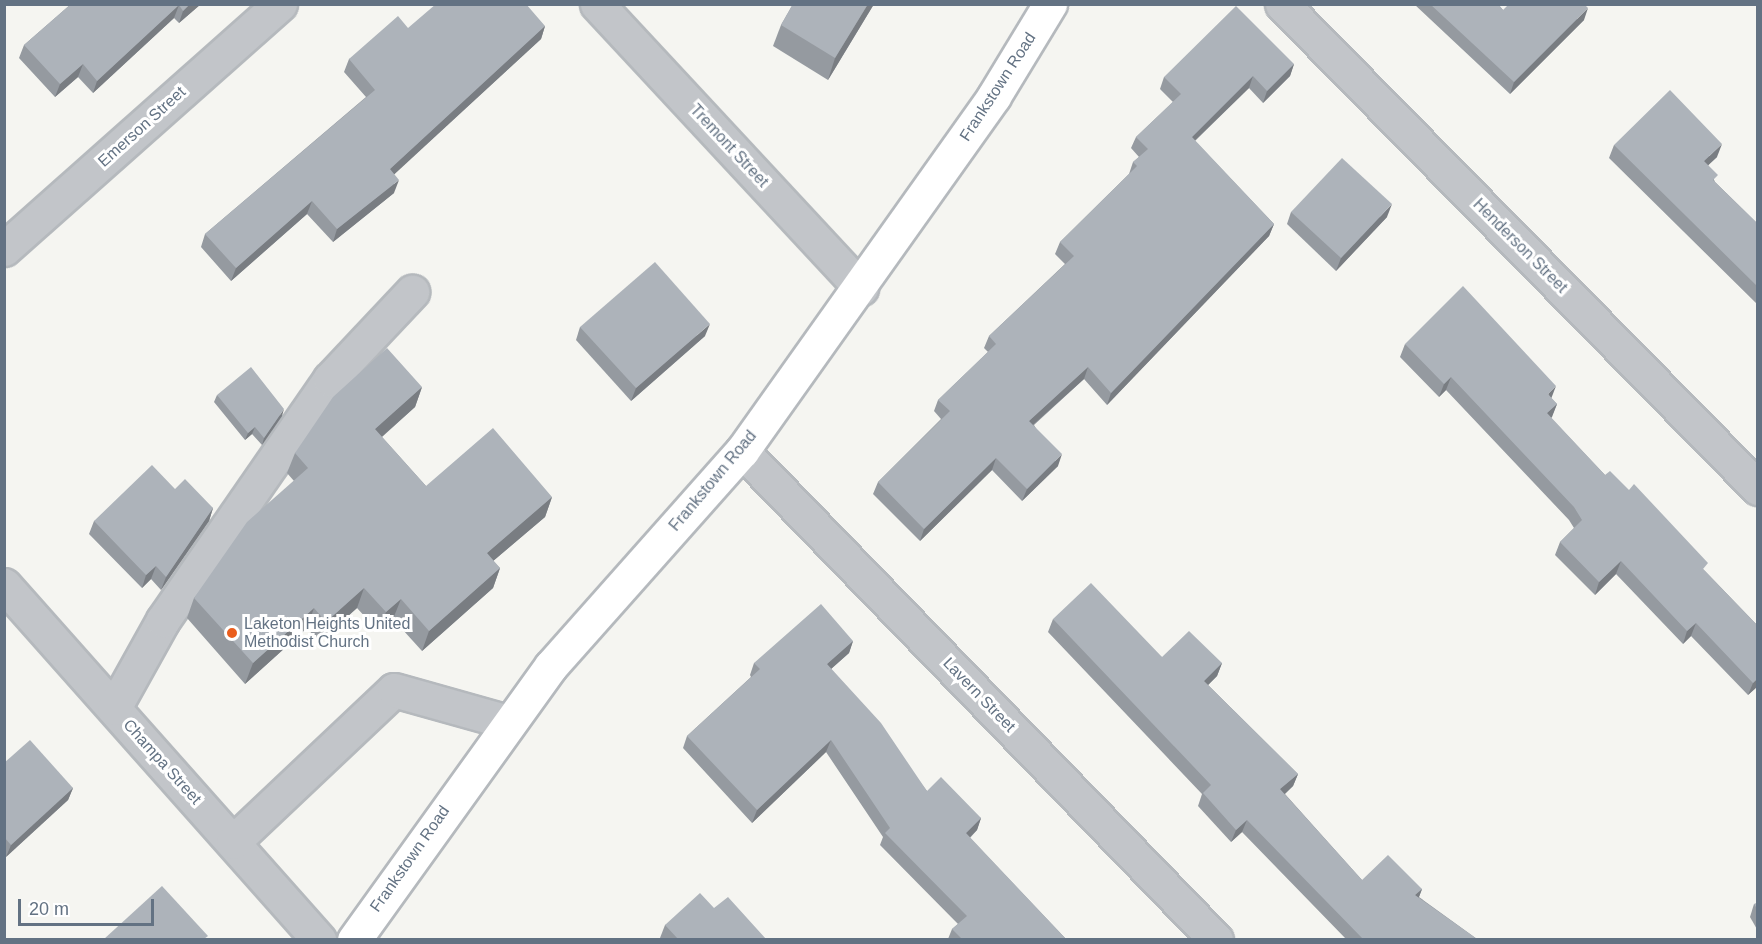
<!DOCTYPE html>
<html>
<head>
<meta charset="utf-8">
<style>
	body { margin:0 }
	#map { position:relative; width:1762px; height:944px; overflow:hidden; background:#f5f5f1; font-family:Helvetica,sans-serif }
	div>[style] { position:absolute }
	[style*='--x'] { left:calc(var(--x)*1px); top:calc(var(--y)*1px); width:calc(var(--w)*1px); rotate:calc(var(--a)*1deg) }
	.roads { filter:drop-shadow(2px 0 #b5b9bd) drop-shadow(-2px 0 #b5b9bd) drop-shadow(0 2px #b5b9bd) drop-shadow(0 -2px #b5b9bd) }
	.minor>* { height:33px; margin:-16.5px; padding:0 16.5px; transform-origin:16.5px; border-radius:16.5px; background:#c2c5c9 }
	.major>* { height:33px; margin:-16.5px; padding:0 16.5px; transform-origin:16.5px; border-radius:16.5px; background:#fff }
	.wall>* { inset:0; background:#959aa0 }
	.shaded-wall>* { inset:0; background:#797d82 }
	.building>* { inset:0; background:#adb3ba }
	.dots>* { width:16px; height:16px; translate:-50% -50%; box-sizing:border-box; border:3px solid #fff; border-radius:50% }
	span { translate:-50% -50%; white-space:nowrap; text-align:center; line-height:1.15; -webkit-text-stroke:6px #fff; paint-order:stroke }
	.street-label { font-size:16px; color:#637283 }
	.poi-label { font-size:16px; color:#637283 }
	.left { translate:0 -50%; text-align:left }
	.frame { position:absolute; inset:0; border:6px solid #637283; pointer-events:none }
	.scale { position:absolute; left:18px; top:899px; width:136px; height:27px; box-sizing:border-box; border:3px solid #637283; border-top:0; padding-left:8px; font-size:18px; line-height:21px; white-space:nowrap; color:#637283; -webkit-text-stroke:4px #fff; paint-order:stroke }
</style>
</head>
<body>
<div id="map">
	<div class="roads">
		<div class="minor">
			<div style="--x:597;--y:4;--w:388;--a:47.1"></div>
			<div style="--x:1282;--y:4;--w:679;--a:45.48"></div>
			<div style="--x:4;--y:249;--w:369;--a:-41.6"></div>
			<div style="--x:742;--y:451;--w:681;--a:45.89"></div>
			<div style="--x:4;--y:585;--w:475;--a:48.4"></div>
			<div style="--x:114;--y:708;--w:101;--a:-60.9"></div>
			<div style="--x:163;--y:620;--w:293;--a:-55.3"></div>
			<div style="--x:330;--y:379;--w:120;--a:-46.7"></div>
			<div style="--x:233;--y:842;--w:221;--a:-43.4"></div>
			<div style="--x:394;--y:690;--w:118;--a:15.7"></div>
		</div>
		<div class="major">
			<div style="--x:354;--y:940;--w:337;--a:-54.3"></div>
			<div style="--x:551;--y:666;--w:288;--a:-48.4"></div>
			<div style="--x:742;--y:451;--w:435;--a:-54.6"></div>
			<div style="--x:994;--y:96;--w:108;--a:-58.7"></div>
		</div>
	</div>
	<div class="wall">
		<div style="clip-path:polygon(71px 4px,201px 4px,179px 23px,174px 18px,93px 93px,78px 77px,55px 97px,19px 58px,24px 45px)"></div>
		<div style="clip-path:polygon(793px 4px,874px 4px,828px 80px,773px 46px,781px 25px)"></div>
		<div style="clip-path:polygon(1414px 4px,1498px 4px,1503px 10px,1584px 20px,1510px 94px)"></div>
		<div style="clip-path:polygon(545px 26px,541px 39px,394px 174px,394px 193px,333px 242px,307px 214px,231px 281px,201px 247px,205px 234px,366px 97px,344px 72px,349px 59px,408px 28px)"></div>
		<div style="clip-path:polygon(1294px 64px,1290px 76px,1263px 103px,1249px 88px,1195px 141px,1274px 224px,1269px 236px,1107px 405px,1084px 379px,1034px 425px,1058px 466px,1022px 501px,992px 470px,920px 541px,873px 494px,878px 482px,941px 419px,934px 411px,938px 400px,988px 352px,984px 348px,989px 336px,1065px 264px,1055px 254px,1060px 242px,1129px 174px,1133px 162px,1139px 157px,1131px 148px,1136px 137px,1173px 102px,1160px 89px,1164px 77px)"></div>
		<div style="clip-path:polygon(1614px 145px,1717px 157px,1708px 165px,1715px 182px,1758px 224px,1758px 305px,1609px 158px)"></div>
		<div style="clip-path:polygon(1291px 212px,1387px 217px,1336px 271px,1287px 224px)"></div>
		<div style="clip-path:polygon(580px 327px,705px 336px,631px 401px,576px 340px)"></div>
		<div style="clip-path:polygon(1405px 344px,1552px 399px,1557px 404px,1551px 418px,1605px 475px,1705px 571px,1758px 626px,1758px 686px,1748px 695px,1691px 636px,1683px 644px,1616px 574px,1595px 595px,1555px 555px,1560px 542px,1574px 528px,1569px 520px,1446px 390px,1439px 397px,1400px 357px)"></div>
		<div style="clip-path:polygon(422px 387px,415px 407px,382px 437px,426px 486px,552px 497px,545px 517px,493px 561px,500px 568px,493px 588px,422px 651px,393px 619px,379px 632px,357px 608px,319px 642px,307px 628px,245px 684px,187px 618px,194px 598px,294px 481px,287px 473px,295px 453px)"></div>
		<div style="clip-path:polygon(217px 395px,282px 416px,262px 445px,252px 434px,245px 440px,214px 402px)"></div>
		<div style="clip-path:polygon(175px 489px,213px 508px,209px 521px,161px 590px,151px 579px,142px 588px,89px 534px,94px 521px)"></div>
		<div style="clip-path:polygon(1053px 619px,1162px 657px,1222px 663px,1217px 676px,1208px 685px,1298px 774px,1293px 786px,1285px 794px,1362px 880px,1422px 889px,1419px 897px,1477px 939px,1346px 939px,1242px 832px,1231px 842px,1198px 806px,1202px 794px,1048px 632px)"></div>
		<div style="clip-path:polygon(853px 641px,849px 653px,831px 669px,927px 791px,981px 818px,977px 830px,970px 838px,1066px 939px,948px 939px,952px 929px,958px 924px,880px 845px,883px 837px,826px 752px,752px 823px,683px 748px,687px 736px,751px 677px,750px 675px,754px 663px)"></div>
		<div style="clip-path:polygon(4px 763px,73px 788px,68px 800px,6px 857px,4px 855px)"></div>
		<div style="clip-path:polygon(1758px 903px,1758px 931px,1750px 917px,1754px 904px)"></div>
		<div style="clip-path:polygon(714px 908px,766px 939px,662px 939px,660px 938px,665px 925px)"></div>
	</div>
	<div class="shaded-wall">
		<div style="clip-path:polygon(190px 4px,201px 4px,179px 23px,183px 11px)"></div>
		<div style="clip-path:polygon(868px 4px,874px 4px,828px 80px,835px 58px)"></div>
		<div style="clip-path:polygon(179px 5px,174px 18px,93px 93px,97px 81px)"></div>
		<div style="clip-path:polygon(1588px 8px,1584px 20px,1510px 94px,1514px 82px)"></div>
		<div style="clip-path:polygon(545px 26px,541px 39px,386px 182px,390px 169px)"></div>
		<div style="clip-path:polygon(83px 64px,78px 77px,55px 97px,60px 84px)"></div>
		<div style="clip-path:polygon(1294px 64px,1290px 76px,1263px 103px,1267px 91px)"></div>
		<div style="clip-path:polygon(1253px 76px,1249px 88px,1187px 148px,1192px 137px)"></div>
		<div style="clip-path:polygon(1722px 144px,1717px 157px,1699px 174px,1704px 161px)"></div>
		<div style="clip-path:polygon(399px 180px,394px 193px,333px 242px,337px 229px)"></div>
		<div style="clip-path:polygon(312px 201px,307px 214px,231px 281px,236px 268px)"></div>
		<div style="clip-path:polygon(1392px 204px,1387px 217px,1336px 271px,1341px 258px)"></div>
		<div style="clip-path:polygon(1274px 224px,1269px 236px,1107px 405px,1111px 393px)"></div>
		<div style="clip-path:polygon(710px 324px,705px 336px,631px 401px,636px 388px)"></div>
		<div style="clip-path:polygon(1088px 367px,1084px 379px,1025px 432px,1029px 421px)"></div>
		<div style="clip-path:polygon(1451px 377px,1446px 390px,1439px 397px,1444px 384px)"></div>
		<div style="clip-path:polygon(1556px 386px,1551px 399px,1548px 394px)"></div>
		<div style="clip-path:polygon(422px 387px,415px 407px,368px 449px,375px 429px)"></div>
		<div style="clip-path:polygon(1557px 404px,1552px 417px,1543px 426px,1547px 413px)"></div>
		<div style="clip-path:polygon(284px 409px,282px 416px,262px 445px,264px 438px)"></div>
		<div style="clip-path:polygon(255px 427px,252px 434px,245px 440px,248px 433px)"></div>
		<div style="clip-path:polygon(1062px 454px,1058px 466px,1022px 501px,1027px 489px)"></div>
		<div style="clip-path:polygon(996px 458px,992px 470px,920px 541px,924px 529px)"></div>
		<div style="clip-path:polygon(552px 497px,545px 517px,479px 573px,487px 553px)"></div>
		<div style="clip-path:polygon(213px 508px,209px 521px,161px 590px,166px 577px)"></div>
		<div style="clip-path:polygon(1621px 561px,1616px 574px,1595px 595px,1599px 582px)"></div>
		<div style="clip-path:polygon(156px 566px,151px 579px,142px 588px,146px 575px)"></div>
		<div style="clip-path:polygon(500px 568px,493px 588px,422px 651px,429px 631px)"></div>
		<div style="clip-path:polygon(364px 588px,357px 608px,319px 642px,326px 622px)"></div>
		<div style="clip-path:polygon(401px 599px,393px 619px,379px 632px,386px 612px)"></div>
		<div style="clip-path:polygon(314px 608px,307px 628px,245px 684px,253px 663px)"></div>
		<div style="clip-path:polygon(1696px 623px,1691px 636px,1683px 644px,1687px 631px)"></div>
		<div style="clip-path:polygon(853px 641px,849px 653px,822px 677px,827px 664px)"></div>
		<div style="clip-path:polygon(1222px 663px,1217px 676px,1199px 694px,1204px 681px)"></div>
		<div style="clip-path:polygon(1758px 678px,1758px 686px,1748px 695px,1753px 683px)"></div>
		<div style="clip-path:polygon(831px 740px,826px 752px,752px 823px,757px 810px)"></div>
		<div style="clip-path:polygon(1298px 774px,1293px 786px,1276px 802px,1280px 789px)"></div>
		<div style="clip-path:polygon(73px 788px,68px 800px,6px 857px,11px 845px)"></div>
		<div style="clip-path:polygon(981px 818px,977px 830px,961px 846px,966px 833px)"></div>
		<div style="clip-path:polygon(1247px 820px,1242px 832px,1231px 842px,1236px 830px)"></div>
		<div style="clip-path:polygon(1422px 889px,1417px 902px,1415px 895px)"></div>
	</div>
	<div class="building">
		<div style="clip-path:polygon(71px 4px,190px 4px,183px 11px,179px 5px,97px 81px,83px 64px,60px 84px,24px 45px)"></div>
		<div style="clip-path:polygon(436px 4px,526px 4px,545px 26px,390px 169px,399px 180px,337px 229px,312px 201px,236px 268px,205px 234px,375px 90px,349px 59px,398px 16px,408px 28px)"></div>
		<div style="clip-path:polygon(793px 4px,868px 4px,835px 58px,781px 25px)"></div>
		<div style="clip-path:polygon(1430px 4px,1498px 4px,1503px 10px,1509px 4px,1584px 4px,1588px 8px,1514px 82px)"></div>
		<div style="clip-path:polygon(1236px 6px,1294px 64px,1267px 91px,1253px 76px,1192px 137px,1274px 224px,1111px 393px,1088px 367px,1029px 421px,1062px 454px,1027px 489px,996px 458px,924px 529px,878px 482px,950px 411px,938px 400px,996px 344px,989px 336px,1074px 256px,1060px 242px,1137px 166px,1133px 162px,1148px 149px,1136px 137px,1181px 94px,1164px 77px)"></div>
		<div style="clip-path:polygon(1670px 90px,1722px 144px,1704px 161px,1718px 175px,1713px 180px,1758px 224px,1758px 287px,1614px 145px)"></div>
		<div style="clip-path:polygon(1342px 158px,1392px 204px,1341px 258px,1291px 212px)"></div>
		<div style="clip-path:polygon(655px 262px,710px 324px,636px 388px,580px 327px)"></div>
		<div style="clip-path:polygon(1463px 286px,1556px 386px,1548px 394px,1557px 404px,1547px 413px,1605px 475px,1610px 471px,1629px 490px,1634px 484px,1708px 563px,1703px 569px,1758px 626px,1758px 678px,1753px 683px,1696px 623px,1687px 631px,1621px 561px,1599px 582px,1560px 542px,1582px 520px,1574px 507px,1451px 377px,1444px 384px,1405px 344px)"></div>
		<div style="clip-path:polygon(387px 348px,422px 387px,375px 429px,426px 486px,493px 428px,552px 497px,487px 553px,500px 568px,429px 631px,401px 599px,386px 612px,364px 588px,326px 622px,314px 608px,253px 663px,194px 598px,247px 522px,308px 468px,295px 453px,333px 397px)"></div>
		<div style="clip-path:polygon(251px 367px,284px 409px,264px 438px,255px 427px,248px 433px,217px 395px)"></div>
		<div style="clip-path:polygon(152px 465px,175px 489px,185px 479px,213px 508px,166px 577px,156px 566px,146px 575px,94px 521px)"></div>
		<div style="clip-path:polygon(1091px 583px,1162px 657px,1189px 631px,1222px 663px,1204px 681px,1298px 774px,1280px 789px,1362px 880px,1388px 855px,1422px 889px,1415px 895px,1477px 939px,1363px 939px,1247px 820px,1236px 830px,1203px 793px,1211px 785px,1053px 619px)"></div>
		<div style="clip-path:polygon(821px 604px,853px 641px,827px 664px,881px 723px,927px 791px,941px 777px,981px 818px,966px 833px,1066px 939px,962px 939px,952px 929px,967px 916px,885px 833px,890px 828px,831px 740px,757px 810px,687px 736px,760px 669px,754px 663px)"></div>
		<div style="clip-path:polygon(30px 740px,73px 788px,11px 845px,4px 837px,4px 763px)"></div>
		<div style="clip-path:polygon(162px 886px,208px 936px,204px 939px,104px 939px)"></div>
		<div style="clip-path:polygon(700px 893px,714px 908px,728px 897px,766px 939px,678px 939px,665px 925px)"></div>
		<div style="clip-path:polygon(1758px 903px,1758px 910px,1754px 904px)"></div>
	</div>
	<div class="dots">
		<div style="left:232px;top:633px;background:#ea5d1c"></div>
	</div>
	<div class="street-label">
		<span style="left:998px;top:87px;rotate:-57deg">Frankstown Road</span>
		<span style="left:142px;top:127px;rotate:-42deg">Emerson Street</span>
		<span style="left:729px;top:146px;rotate:47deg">Tremont Street</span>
		<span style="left:1520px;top:246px;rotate:45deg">Henderson Street</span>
		<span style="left:713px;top:481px;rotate:-50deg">Frankstown Road</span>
		<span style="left:979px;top:695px;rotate:46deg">Lavern Street</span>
		<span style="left:162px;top:762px;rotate:48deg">Champa Street</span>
		<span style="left:410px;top:859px;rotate:-55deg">Frankstown Road</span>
	</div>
	<div class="poi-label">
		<span class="left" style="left:244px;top:633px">Laketon Heights United<br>Methodist Church</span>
	</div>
	<div class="frame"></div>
	<div class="scale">20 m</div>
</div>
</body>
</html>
